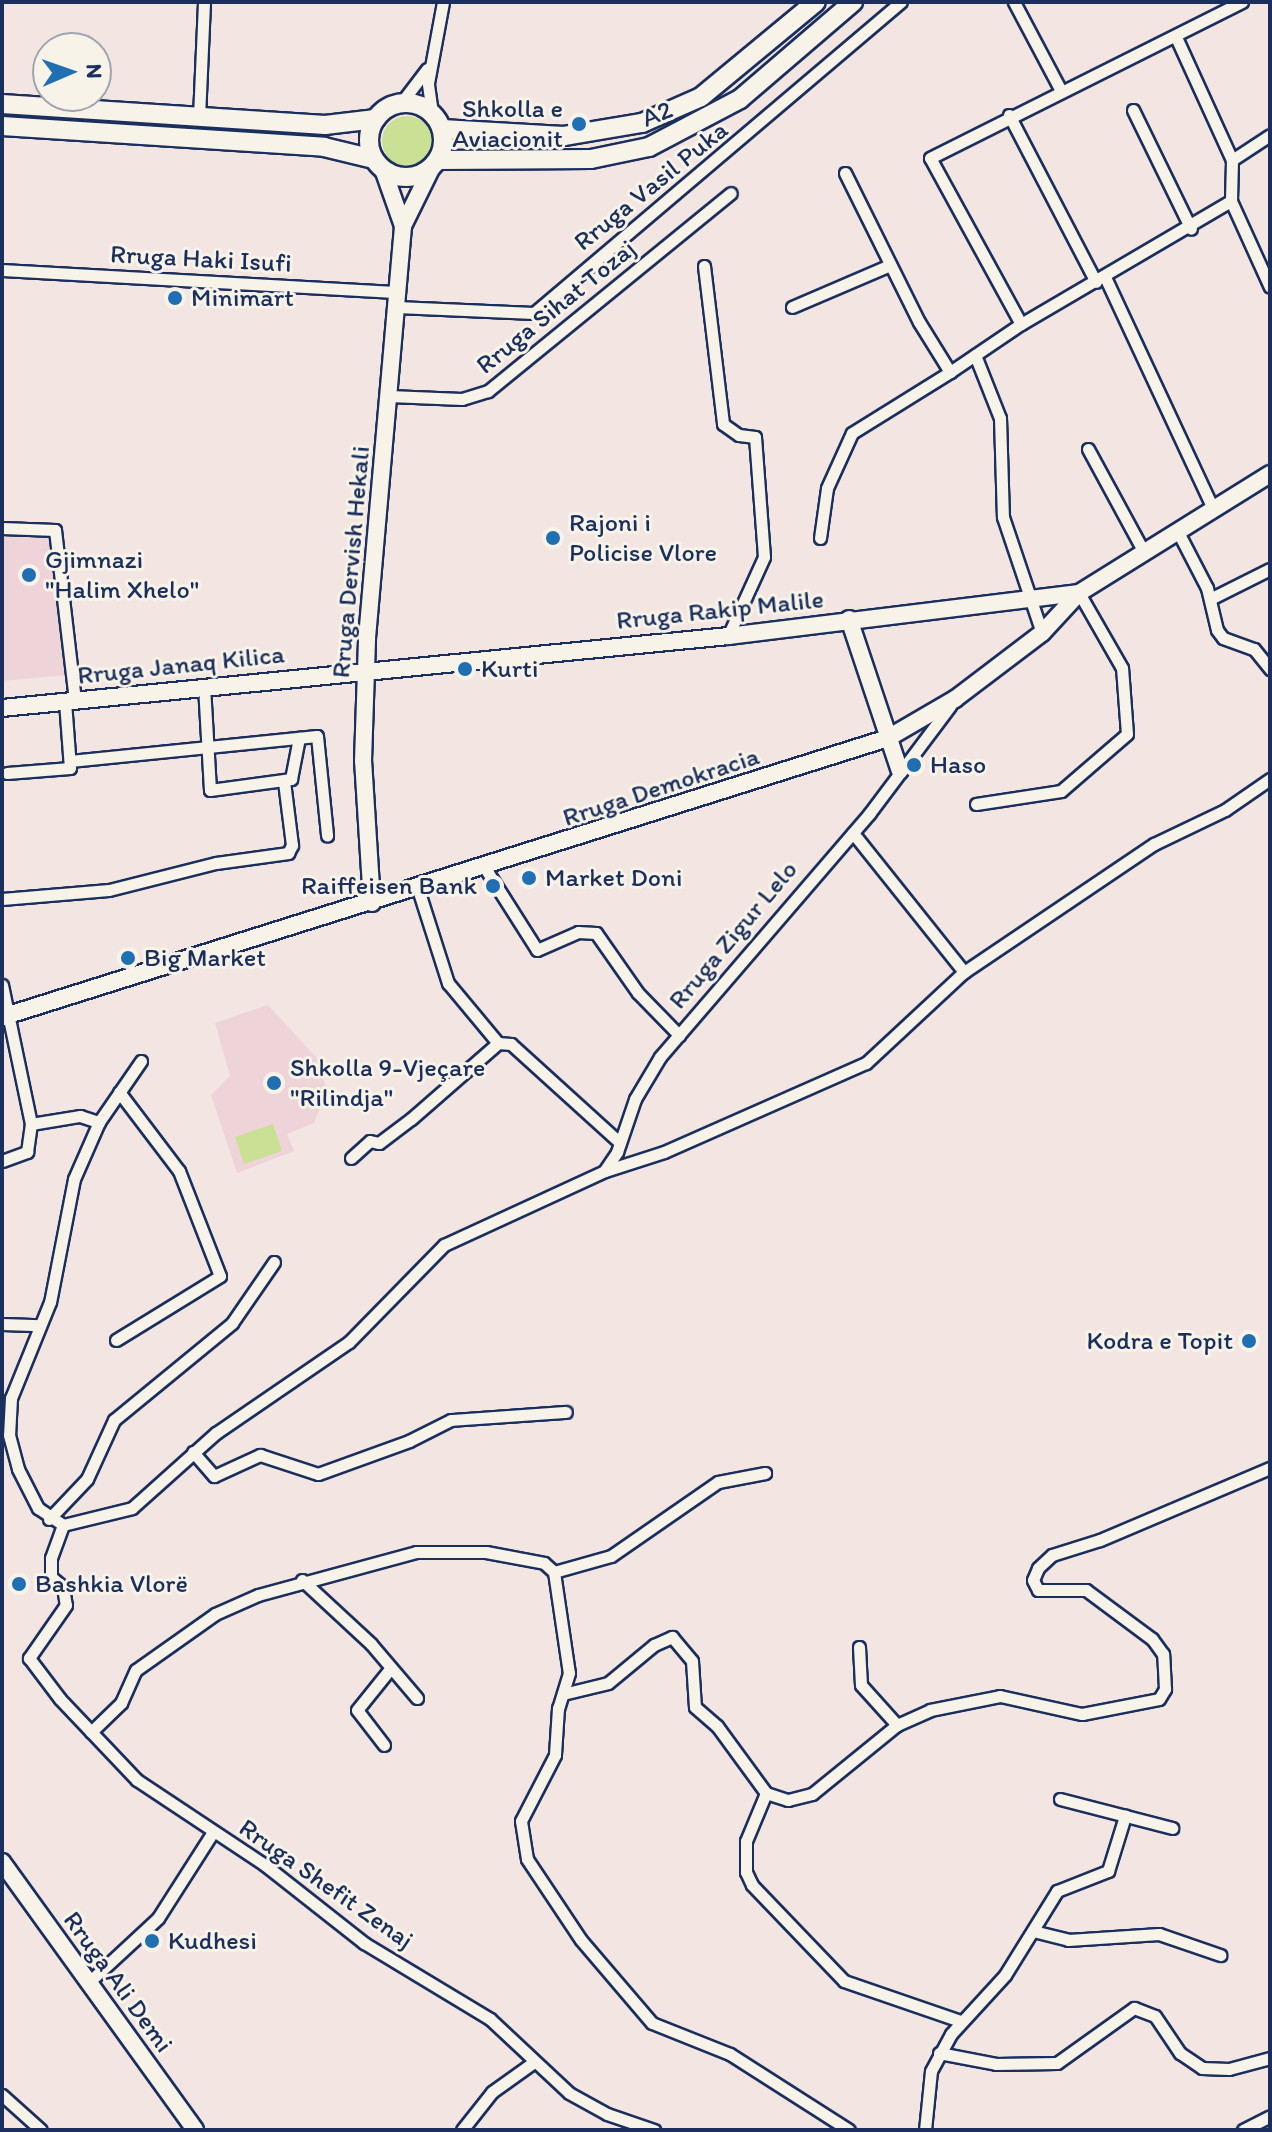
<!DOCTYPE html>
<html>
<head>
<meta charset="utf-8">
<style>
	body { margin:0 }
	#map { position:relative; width:1272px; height:2132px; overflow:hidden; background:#f3e5e1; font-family:Itim,sans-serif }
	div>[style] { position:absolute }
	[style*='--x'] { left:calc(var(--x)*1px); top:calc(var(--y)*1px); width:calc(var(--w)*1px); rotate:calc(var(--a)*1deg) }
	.built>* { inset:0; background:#eed4d8 }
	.green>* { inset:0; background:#cae095 }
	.round { border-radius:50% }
	.roads { filter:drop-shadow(2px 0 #1b2f5e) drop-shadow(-2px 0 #1b2f5e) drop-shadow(0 2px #1b2f5e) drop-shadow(0 -2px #1b2f5e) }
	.street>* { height:11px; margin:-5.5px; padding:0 5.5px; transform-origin:5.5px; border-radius:5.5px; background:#f7f3e8 }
	.secondary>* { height:16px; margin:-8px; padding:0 8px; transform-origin:8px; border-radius:8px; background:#f7f3e8 }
	.primary>* { height:18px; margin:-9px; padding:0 9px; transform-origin:9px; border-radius:9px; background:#f7f3e8 }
	.primary>.ring { margin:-9px; padding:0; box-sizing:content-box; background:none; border:18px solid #f7f3e8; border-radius:50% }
	.dots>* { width:22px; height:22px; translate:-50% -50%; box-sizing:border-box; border:4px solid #f7f3e8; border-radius:50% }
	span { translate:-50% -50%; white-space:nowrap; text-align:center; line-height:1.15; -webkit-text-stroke:6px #f7f3e8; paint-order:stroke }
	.poi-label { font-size:26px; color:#1b2f5e }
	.right { translate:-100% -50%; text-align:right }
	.left { translate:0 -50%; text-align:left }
	.street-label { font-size:26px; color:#1b2f5e }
	.frame { position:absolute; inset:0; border:4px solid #1b2f5e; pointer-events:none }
	.north { position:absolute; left:32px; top:32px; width:80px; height:80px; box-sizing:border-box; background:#f7f3e8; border:2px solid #9fa5b1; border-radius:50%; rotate:88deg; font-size:22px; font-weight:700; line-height:32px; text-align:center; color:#1b2f5e }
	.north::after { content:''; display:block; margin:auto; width:28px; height:36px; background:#1f6fb2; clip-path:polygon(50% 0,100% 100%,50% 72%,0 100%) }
</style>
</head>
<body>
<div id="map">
	<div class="built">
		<div style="clip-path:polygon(2px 533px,46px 535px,52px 540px,67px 675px,2px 681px)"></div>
		<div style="clip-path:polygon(268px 1005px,316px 1057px,327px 1090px,314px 1123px,287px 1134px,294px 1151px,237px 1173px,211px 1095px,230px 1076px,215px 1023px)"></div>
	</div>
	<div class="green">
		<div class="round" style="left:382px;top:116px;width:50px;height:50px"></div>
		<div style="clip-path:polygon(273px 1124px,282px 1151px,244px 1164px,235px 1137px)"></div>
	</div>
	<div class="roads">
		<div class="street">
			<div style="--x:1014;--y:2;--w:98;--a:62.1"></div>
			<div style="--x:401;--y:103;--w:43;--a:-52.6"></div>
			<div style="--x:1133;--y:110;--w:132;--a:64"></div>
			<div style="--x:432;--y:113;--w:30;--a:-98"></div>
			<div style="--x:428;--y:83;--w:82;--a:-79.5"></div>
			<div style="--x:1009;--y:115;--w:188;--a:62.5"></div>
			<div style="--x:199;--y:117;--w:115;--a:-87.5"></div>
			<div style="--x:1232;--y:160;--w:45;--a:-33.3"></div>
			<div style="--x:845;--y:173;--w:166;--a:63.6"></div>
			<div style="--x:919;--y:322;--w:59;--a:58.2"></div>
			<div style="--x:950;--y:372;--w:86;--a:-34.1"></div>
			<div style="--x:1021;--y:324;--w:243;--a:-30.4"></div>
			<div style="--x:1231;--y:201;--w:41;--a:-88.6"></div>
			<div style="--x:1232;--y:160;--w:135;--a:-114.5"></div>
			<div style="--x:1231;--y:201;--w:94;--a:65.6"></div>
			<div style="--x:704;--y:266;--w:159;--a:83.1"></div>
			<div style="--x:723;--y:424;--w:19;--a:35"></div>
			<div style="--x:739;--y:435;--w:16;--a:7"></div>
			<div style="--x:755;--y:437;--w:120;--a:85.7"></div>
			<div style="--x:764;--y:557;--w:87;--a:114.5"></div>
			<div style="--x:2;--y:270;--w:397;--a:3.2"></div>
			<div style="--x:1105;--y:277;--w:256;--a:65"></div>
			<div style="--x:396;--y:307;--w:138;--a:2.5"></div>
			<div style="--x:534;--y:313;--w:481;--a:-40.3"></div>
			<div style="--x:792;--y:307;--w:107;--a:-23.2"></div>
			<div style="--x:1021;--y:324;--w:189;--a:-118.7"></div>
			<div style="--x:930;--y:158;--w:349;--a:-26.6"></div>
			<div style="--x:975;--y:355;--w:68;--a:68.4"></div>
			<div style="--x:1000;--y:418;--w:99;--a:88.3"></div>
			<div style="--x:1003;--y:517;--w:122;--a:71.4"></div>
			<div style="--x:389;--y:396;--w:73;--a:2.4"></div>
			<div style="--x:462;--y:399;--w:27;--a:-17"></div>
			<div style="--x:488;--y:391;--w:313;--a:-39.2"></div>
			<div style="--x:1088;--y:449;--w:117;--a:61.5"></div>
			<div style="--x:2;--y:528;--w:53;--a:2.2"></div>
			<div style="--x:55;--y:530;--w:171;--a:83.3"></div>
			<div style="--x:1178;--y:532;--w:63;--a:62.6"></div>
			<div style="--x:1207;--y:588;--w:43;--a:76.6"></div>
			<div style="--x:1217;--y:630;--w:10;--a:53"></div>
			<div style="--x:1223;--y:638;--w:33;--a:20"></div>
			<div style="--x:1254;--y:649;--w:26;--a:51"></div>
			<div style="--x:820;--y:538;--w:50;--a:-82"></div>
			<div style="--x:827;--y:488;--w:60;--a:-65.6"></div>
			<div style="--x:852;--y:433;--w:115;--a:-31.9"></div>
			<div style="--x:1210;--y:599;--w:67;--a:-26.6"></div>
			<div style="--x:204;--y:686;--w:104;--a:86.7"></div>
			<div style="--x:210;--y:790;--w:82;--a:-7.7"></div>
			<div style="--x:291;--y:779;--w:42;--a:-79"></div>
			<div style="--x:70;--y:761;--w:248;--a:-5.8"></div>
			<div style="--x:317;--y:736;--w:100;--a:84.2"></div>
			<div style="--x:7;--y:773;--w:63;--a:-4.5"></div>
			<div style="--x:70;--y:768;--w:67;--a:-94.3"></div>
			<div style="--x:976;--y:804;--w:86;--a:-8.7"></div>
			<div style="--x:1061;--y:791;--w:87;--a:-40.8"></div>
			<div style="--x:1127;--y:734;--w:66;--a:-94.3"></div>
			<div style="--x:1122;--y:668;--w:86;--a:-119.8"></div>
			<div style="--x:853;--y:833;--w:178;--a:51.4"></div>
			<div style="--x:485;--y:868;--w:97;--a:57.6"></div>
			<div style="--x:537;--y:950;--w:45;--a:-23.7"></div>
			<div style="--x:578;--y:932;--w:18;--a:3"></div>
			<div style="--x:596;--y:933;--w:73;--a:55"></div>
			<div style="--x:638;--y:993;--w:59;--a:45.7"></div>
			<div style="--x:418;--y:889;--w:99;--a:72.3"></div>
			<div style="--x:448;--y:983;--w:78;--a:50.2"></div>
			<div style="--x:498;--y:1043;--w:13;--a:4"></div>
			<div style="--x:511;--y:1044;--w:147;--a:42.2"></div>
			<div style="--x:2;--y:899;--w:107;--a:-4.8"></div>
			<div style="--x:109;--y:890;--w:110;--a:-14.2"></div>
			<div style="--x:216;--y:863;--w:73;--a:-7.9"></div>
			<div style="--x:288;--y:853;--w:9;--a:-63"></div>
			<div style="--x:292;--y:845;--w:64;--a:-97.2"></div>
			<div style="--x:2;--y:985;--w:142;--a:78.2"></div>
			<div style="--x:141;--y:1061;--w:74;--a:124.5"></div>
			<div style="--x:99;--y:1122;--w:62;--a:113.7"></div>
			<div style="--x:74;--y:1179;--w:125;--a:101"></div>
			<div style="--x:50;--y:1302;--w:104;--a:112.1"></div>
			<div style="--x:11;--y:1398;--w:37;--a:93"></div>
			<div style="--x:9;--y:1435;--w:35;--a:75"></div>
			<div style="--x:18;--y:1469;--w:44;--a:62.9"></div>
			<div style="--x:38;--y:1508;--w:30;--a:34"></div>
			<div style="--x:63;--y:1525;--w:71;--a:-13.8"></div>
			<div style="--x:132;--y:1508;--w:113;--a:-41.8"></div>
			<div style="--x:216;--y:1433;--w:161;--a:-34.4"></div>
			<div style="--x:349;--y:1342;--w:136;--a:-45.6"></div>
			<div style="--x:444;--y:1245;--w:177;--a:-24.7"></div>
			<div style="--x:605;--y:1171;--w:62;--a:-17.9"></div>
			<div style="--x:664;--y:1152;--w:221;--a:-23.8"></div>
			<div style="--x:866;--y:1063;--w:134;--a:-42.9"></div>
			<div style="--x:964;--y:972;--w:229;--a:-34"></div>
			<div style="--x:1154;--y:844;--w:79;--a:-25.6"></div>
			<div style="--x:1225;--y:810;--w:55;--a:-34.6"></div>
			<div style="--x:351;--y:1158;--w:25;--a:-42"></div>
			<div style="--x:370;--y:1141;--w:9;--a:13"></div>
			<div style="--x:379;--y:1143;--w:40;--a:-37"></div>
			<div style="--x:411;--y:1119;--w:116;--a:-41.1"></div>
			<div style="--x:2;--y:1161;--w:27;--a:-20"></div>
			<div style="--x:27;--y:1152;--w:28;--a:-82"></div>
			<div style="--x:31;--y:1124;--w:50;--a:-9.3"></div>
			<div style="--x:80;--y:1116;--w:20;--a:18"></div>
			<div style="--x:605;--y:1170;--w:22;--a:-56"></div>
			<div style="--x:617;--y:1152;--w:56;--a:-71.2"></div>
			<div style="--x:635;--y:1099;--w:49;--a:-59.2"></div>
			<div style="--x:660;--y:1057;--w:321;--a:-49.3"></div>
			<div style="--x:869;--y:814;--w:135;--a:-53.1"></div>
			<div style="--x:2;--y:1324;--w:38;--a:2"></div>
			<div style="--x:116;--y:1340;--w:122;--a:-31.6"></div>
			<div style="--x:220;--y:1276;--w:113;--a:-111.3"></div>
			<div style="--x:179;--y:1171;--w:99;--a:-127.2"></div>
			<div style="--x:193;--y:1452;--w:32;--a:49"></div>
			<div style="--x:214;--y:1476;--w:51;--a:-24.5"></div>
			<div style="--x:260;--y:1455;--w:61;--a:18.1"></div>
			<div style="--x:318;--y:1474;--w:97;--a:-19.9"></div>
			<div style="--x:409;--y:1441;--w:47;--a:-26.6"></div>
			<div style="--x:451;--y:1420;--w:115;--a:-4"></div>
			<div style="--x:49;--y:1519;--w:55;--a:-46.5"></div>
			<div style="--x:87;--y:1479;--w:65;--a:-65.4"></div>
			<div style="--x:114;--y:1420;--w:153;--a:-39.4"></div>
			<div style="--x:232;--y:1323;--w:74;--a:-55.5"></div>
			<div style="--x:63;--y:1525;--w:35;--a:110"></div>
			<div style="--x:51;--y:1558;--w:19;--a:90"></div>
			<div style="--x:51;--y:1577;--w:16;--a:40"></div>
			<div style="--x:63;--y:1587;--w:18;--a:81"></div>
			<div style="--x:66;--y:1605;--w:65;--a:124.9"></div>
			<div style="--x:29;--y:1658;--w:51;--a:52.9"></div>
			<div style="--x:60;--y:1699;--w:112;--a:46.5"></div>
			<div style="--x:137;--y:1780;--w:154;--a:33.6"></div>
			<div style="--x:265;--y:1865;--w:126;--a:38.2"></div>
			<div style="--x:364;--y:1943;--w:147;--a:31.1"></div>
			<div style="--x:490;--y:2019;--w:108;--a:43.1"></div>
			<div style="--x:569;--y:2093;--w:43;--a:28.9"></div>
			<div style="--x:607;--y:2114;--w:50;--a:18.8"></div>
			<div style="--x:554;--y:1572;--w:59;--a:-15.7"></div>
			<div style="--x:611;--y:1556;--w:130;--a:-34.7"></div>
			<div style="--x:718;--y:1482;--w:48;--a:-10.8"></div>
			<div style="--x:302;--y:1580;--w:94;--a:42.8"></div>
			<div style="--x:371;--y:1644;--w:71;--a:49.6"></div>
			<div style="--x:859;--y:1647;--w:38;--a:87"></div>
			<div style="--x:861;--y:1685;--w:54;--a:48"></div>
			<div style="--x:563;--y:1694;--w:46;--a:-13.7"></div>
			<div style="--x:608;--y:1683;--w:60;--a:-39.6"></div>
			<div style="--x:654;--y:1645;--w:20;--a:-24"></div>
			<div style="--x:672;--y:1637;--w:31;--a:50"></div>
			<div style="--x:692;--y:1661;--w:46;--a:86.3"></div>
			<div style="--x:695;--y:1707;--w:29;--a:41"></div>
			<div style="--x:717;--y:1726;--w:83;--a:53.8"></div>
			<div style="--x:766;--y:1793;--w:23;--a:18"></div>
			<div style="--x:788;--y:1800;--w:25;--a:-14"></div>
			<div style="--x:812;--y:1794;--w:109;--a:-39.1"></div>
			<div style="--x:897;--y:1725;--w:36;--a:-24"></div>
			<div style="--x:930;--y:1710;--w:71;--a:-11.3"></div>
			<div style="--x:1000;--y:1696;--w:84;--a:12.4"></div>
			<div style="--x:1082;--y:1714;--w:78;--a:-11"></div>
			<div style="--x:1159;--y:1699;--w:12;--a:-59"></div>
			<div style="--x:1165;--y:1689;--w:35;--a:-93"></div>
			<div style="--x:1163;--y:1654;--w:19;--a:-126"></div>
			<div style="--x:1152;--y:1639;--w:82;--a:-143.4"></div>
			<div style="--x:1086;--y:1590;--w:48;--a:180"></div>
			<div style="--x:1038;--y:1590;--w:11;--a:-117"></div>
			<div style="--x:1033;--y:1580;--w:13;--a:-67"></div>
			<div style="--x:1038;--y:1568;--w:19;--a:-43"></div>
			<div style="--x:1052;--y:1555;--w:50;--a:-17.4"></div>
			<div style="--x:1100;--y:1540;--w:185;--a:-23"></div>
			<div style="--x:91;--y:1732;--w:42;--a:-44"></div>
			<div style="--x:121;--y:1703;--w:36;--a:-66"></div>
			<div style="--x:136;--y:1670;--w:97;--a:-35.3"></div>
			<div style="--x:215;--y:1614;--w:47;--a:-23.8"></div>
			<div style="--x:258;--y:1595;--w:164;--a:-15.2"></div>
			<div style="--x:416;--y:1552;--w:70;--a:0"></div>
			<div style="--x:486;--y:1552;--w:59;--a:10.7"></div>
			<div style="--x:544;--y:1563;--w:13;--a:42"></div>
			<div style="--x:554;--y:1572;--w:102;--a:81.6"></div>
			<div style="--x:569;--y:1673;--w:37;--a:107"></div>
			<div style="--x:558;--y:1708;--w:47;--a:93.7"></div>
			<div style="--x:555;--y:1755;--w:74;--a:117.3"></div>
			<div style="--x:521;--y:1821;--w:38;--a:81"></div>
			<div style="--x:527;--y:1859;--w:97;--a:56.3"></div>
			<div style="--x:581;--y:1940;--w:109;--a:49.5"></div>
			<div style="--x:652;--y:2023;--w:84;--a:21.7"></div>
			<div style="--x:730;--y:2054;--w:141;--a:32.6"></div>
			<div style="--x:384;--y:1745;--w:44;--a:-127.6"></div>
			<div style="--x:357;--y:1710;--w:53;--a:-51.2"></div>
			<div style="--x:766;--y:1793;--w:52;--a:112.6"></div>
			<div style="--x:746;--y:1841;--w:31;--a:90"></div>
			<div style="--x:746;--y:1872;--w:14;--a:65"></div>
			<div style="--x:752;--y:1885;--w:133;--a:46.2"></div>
			<div style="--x:844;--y:1981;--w:123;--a:19"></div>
			<div style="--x:1060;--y:1799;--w:116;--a:14.5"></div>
			<div style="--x:1033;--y:1931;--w:36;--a:14"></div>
			<div style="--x:1068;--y:1940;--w:91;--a:-3.8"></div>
			<div style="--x:1159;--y:1934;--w:65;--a:19"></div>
			<div style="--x:89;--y:1982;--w:94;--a:-42.8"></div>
			<div style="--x:158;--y:1918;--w:102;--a:-57.4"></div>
			<div style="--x:939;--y:2053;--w:58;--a:10.9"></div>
			<div style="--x:996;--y:2064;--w:61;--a:-0.9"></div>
			<div style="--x:1057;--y:2063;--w:95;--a:-35.5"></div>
			<div style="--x:1134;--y:2008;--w:22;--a:21"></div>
			<div style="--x:1155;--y:2016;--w:45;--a:56"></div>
			<div style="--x:1180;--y:2053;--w:27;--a:34"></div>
			<div style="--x:1202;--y:2068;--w:27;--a:2"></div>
			<div style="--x:1229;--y:2069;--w:42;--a:-15"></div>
			<div style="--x:2;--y:2095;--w:52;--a:41.9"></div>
			<div style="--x:462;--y:2130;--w:48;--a:-51.7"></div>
			<div style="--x:492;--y:2092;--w:52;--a:-35.5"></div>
			<div style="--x:925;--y:2130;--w:59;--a:-84.2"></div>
			<div style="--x:931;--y:2071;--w:42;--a:-61.6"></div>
			<div style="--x:951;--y:2034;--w:80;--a:-47.5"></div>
			<div style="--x:1005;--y:1975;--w:99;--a:-58.2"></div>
			<div style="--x:1057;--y:1891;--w:55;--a:-21.4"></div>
			<div style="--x:1108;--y:1871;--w:58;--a:-72.8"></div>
			<div style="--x:1243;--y:2130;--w:30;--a:-27"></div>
		</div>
		<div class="secondary">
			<div style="--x:383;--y:169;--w:60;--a:70.7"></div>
			<div style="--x:849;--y:619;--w:160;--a:71.5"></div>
			<div style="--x:2;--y:708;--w:730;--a:-5.66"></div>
			<div style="--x:728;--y:636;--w:354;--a:-7"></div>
			<div style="--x:372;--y:903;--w:142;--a:-93.6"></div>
			<div style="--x:363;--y:761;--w:123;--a:-88.1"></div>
			<div style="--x:367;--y:638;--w:414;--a:-85"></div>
			<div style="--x:403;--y:226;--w:66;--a:-63.8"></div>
			<div style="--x:2;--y:1017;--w:929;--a:-17.48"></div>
			<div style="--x:888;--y:738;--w:78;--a:-30.2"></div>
			<div style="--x:955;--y:699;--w:109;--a:-37.2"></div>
			<div style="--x:1042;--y:633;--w:54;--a:-47.2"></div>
			<div style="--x:1079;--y:593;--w:225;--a:-31.9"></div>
			<div style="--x:2;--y:1862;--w:330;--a:54.2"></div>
		</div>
		<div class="primary">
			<div class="ring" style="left:369px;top:103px;width:56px;height:56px"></div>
			<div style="--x:2;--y:104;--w:324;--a:3.7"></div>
			<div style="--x:325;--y:125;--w:51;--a:-6.7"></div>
			<div style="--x:2;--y:126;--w:323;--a:3.7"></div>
			<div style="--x:324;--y:147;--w:51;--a:13.5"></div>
			<div style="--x:442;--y:129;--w:122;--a:3.3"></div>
			<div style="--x:564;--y:136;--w:79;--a:-9.5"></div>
			<div style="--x:642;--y:123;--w:64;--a:-23.8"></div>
			<div style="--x:701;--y:97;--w:149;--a:-39.6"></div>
			<div style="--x:438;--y:160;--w:153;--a:-0.4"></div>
			<div style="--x:591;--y:159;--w:59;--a:-11.7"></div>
			<div style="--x:649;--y:147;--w:103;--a:-27.8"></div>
			<div style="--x:740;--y:99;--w:149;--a:-40.6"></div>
		</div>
	</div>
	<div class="dots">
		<div style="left:579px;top:124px;background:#1f6fb2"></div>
		<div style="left:175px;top:298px;background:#1f6fb2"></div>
		<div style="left:553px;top:538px;background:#1f6fb2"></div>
		<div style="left:29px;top:575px;background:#1f6fb2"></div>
		<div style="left:465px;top:669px;background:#1f6fb2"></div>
		<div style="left:914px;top:765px;background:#1f6fb2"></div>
		<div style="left:529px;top:878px;background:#1f6fb2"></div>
		<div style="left:493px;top:886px;background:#1f6fb2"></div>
		<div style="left:128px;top:958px;background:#1f6fb2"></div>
		<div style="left:274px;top:1083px;background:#1f6fb2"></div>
		<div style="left:1249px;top:1341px;background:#1f6fb2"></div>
		<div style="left:19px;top:1584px;background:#1f6fb2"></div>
		<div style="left:152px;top:1941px;background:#1f6fb2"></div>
	</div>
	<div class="poi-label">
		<span class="right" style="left:563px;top:124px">Shkolla e<br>Aviacionit</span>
		<span class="left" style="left:191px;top:298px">Minimart</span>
		<span class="left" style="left:569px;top:538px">Rajoni i<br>Policise Vlore</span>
		<span class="left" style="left:45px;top:575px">Gjimnazi<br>"Halim Xhelo"</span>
		<span class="left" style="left:481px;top:669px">Kurti</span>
		<span class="left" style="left:930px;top:765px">Haso</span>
		<span class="left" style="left:545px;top:878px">Market Doni</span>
		<span class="right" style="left:477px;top:886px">Raiffeisen Bank</span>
		<span class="left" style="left:144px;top:958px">Big Market</span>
		<span class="left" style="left:290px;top:1083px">Shkolla 9-Vjeçare<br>"Rilindja"</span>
		<span class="right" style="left:1233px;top:1341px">Kodra e Topit</span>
		<span class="left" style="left:35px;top:1584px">Bashkia Vlorë</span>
		<span class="left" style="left:168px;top:1941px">Kudhesi</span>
	</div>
	<div class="street-label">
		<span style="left:657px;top:114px;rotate:-22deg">A2</span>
		<span style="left:651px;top:186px;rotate:-39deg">Rruga Vasil Puka</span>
		<span style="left:201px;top:259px;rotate:3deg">Rruga Haki Isufi</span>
		<span style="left:556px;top:307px;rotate:-39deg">Rruga Sihat Tozaj</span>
		<span style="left:351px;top:562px;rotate:-85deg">Rruga Dervish Hekali</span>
		<span style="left:720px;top:610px;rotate:-6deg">Rruga Rakip Malile</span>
		<span style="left:181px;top:665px;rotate:-6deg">Rruga Janaq Kilica</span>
		<span style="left:661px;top:787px;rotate:-18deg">Rruga Demokracia</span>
		<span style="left:733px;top:935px;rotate:-50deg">Rruga Zigur Lelo</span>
		<span style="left:326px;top:1884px;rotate:35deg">Rruga Shefit Zenaj</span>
		<span style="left:118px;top:1982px;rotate:54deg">Rruga Ali Demi</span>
	</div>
	<div class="frame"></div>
	<div class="north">N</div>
</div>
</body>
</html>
